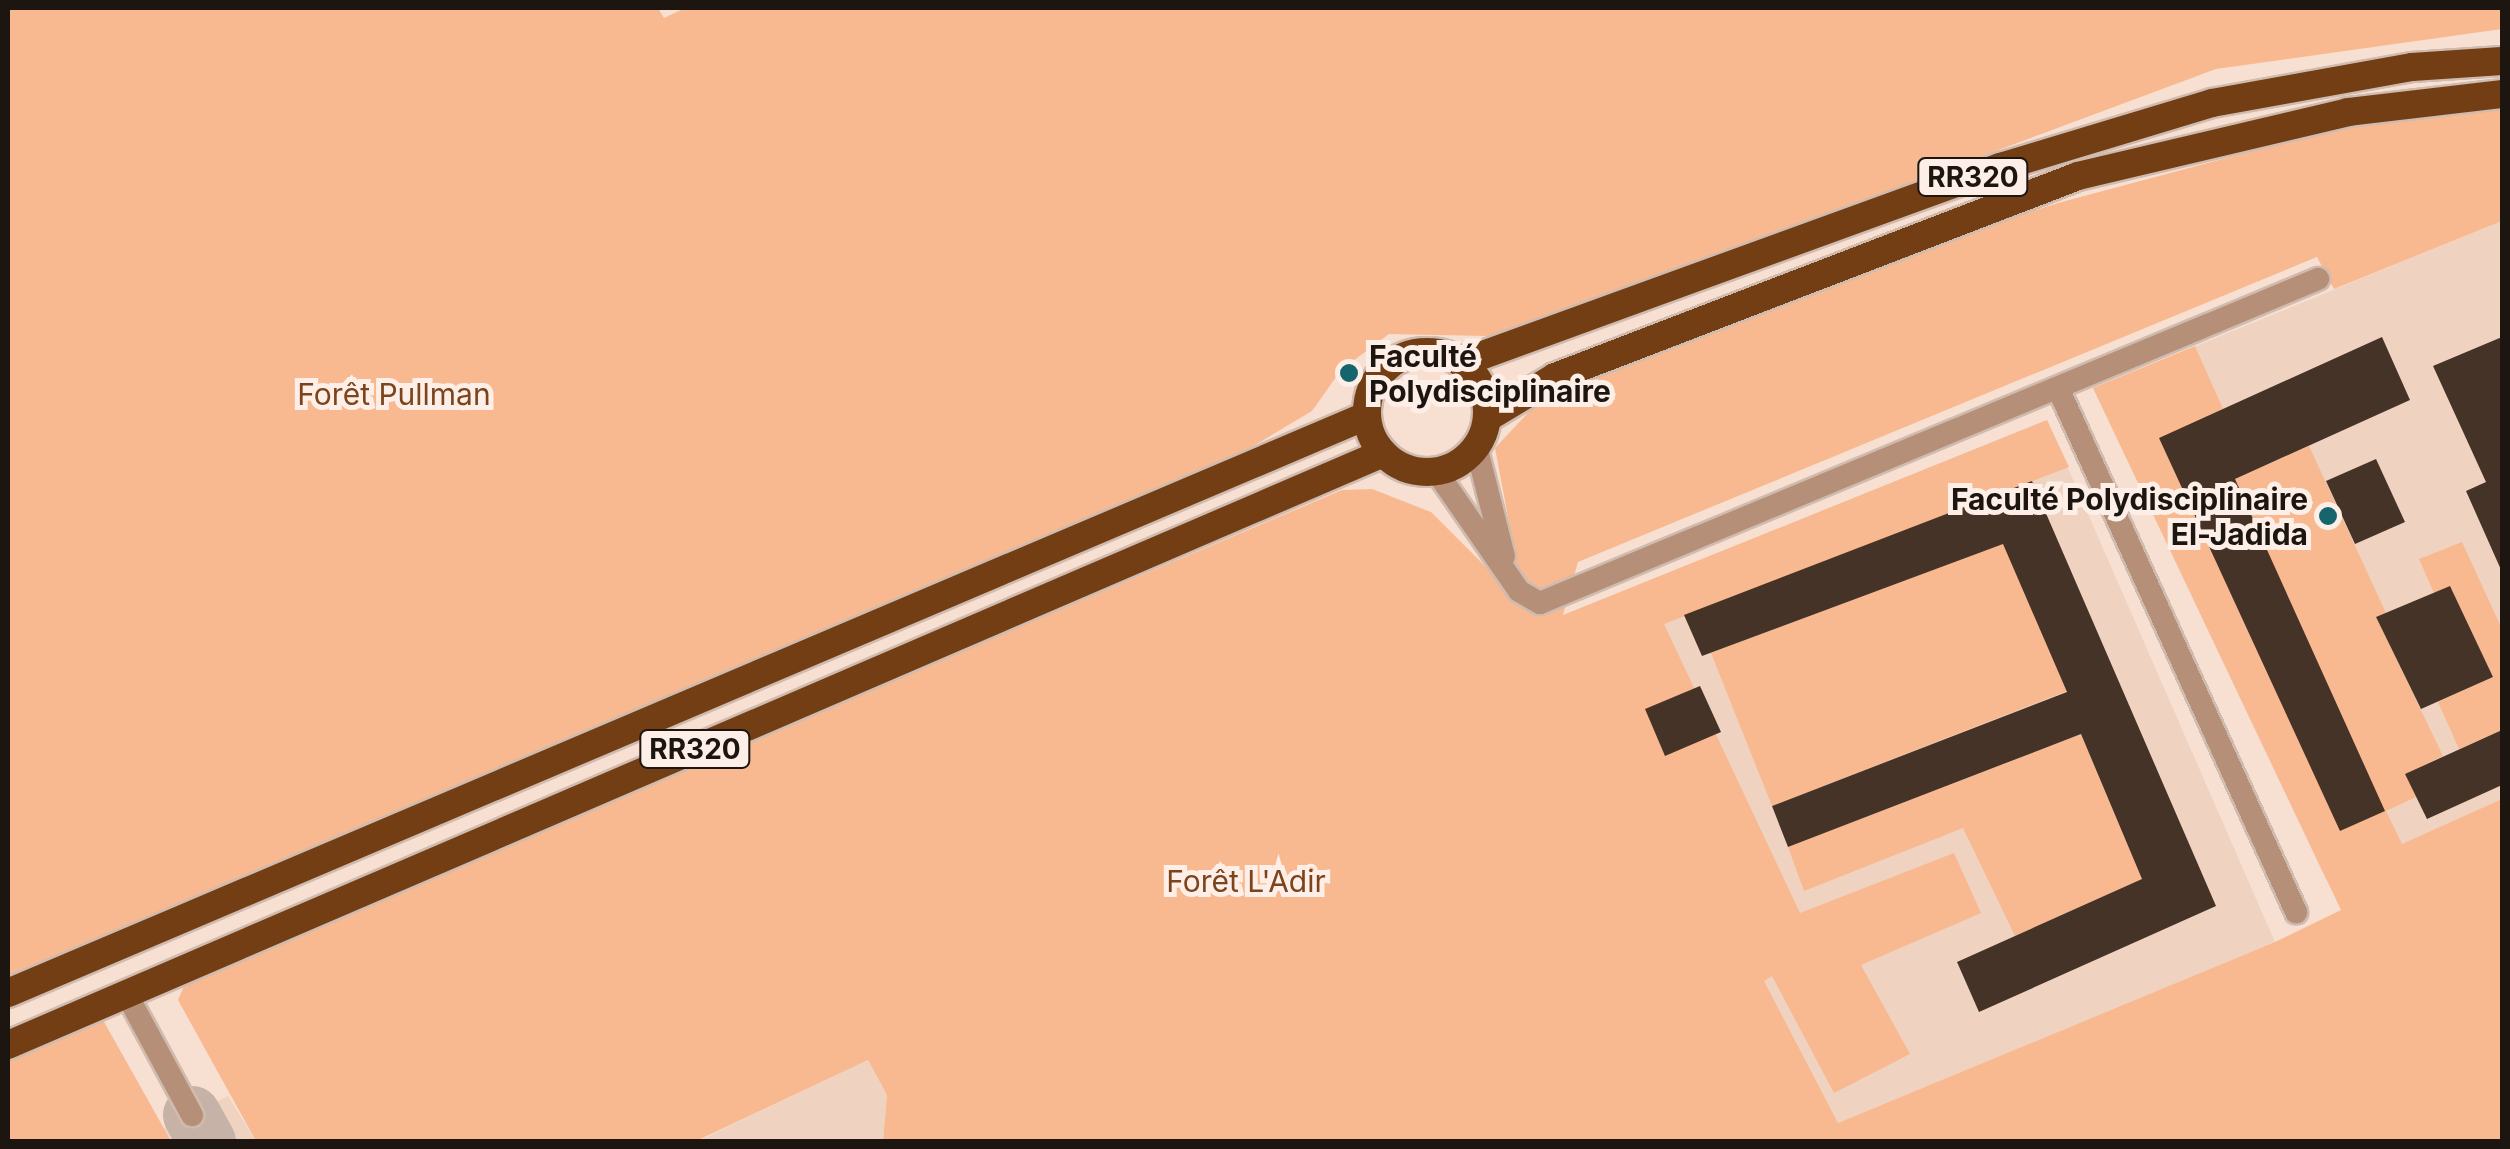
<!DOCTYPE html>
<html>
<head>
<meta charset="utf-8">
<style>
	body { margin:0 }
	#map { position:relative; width:2510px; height:1149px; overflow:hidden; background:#f7e0d2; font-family:Inter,sans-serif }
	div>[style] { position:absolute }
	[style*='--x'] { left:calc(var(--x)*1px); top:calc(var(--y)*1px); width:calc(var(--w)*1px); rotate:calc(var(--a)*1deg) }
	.built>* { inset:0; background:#efd2c0 }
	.green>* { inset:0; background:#f8b991 }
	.taxiway>* { height:58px; margin:-29px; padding:0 29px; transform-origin:29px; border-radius:29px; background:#c6b2a6 }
	.building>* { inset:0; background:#453328 }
	.roads { filter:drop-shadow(2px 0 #d0bbaf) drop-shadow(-2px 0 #d0bbaf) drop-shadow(0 2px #d0bbaf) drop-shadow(0 -2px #d0bbaf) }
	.minor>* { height:22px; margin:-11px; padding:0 11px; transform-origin:11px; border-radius:11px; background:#b58f78 }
	.trunk>* { height:28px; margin:-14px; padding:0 14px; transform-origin:14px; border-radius:14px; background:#743e15 }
	.trunk>.ring { margin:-14px; padding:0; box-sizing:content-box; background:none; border:28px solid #743e15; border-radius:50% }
	.dots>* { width:28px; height:28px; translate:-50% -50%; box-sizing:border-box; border:5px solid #fdefe7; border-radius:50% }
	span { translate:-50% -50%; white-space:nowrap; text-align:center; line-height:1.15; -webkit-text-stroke:10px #fdefe7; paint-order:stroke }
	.shield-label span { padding:2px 8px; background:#fdefe7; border:2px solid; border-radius:8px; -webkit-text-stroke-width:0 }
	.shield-label { font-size:28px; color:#1c1510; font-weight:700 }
	.poi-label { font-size:30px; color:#1c1510; font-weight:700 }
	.left { translate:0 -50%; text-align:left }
	.right { translate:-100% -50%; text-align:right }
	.park-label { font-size:30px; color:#7c441c }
	.frame { position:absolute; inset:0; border:10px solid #1c1510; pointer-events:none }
</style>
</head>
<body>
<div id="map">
	<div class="built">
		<div style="clip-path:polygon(2502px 221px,2502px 799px,2326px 880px,2093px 388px)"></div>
		<div style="clip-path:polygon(2047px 420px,2275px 942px,1838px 1123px,1563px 616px)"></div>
		<div style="clip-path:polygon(868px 1060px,887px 1095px,883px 1141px,696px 1142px)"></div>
		<div style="clip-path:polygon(228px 1096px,256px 1141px,171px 1141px,164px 1128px)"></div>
	</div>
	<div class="green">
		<div style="clip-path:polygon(8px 8px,658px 8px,664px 18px,685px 8px,2502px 8px,2502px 29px,2216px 69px,1540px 321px,1486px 336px,1389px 334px,1341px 370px,1312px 411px,1240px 454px,8px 978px)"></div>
		<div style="clip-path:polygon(2502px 107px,2502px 221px,2334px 289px,2317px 257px,1578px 562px,1563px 615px,2047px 420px,2069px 467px,1664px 624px,1800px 913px,1954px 853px,1981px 913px,1861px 965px,1910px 1054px,1834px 1093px,1772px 976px,1764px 981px,1838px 1123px,2275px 942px,2341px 910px,2093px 388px,2195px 346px,2223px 409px,2198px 421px,2235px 479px,2309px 446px,2386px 613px,2376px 617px,2443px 756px,2406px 774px,2416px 797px,2386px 811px,2402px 844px,2502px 799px,2502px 1141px,883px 1141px,887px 1095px,868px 1060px,696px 1141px,256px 1141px,178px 1000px,186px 981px,1342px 490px,1372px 489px,1431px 512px,1505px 586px,1514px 549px,1495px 448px,1541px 399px,1926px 245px,2058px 203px,2327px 131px)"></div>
		<div style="clip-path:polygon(2462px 542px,2502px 629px,2502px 730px,2459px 749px,2438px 702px,2493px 677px,2450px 587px,2434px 593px,2419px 559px)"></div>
		<div style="clip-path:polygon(2003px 543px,2067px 691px,1772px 806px,1711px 653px)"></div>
		<div style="clip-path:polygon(2081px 734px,2142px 879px,2015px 936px,1963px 828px,1804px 891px,1788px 847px)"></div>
		<div style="clip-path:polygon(94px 1020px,103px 1020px,171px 1141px,8px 1141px,8px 1057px)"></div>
	</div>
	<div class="taxiway">
		<div style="--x:192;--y:1115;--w:31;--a:61"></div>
	</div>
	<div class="building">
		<div style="clip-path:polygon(2382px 337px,2410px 400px,2235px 479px,2385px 811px,2340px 831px,2159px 438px)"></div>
		<div style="clip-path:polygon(2502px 337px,2502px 572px,2466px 491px,2486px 482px,2433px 366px)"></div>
		<div style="clip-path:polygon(2376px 459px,2405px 522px,2355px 544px,2326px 481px)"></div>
		<div style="clip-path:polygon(2032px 481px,2216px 906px,1979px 1012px,1957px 962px,2142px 879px,2081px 734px,1788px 847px,1772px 806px,2067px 692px,2003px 544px,1702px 656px,1684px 615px)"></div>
		<div style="clip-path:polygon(2450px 586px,2493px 677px,2421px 709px,2376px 617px)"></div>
		<div style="clip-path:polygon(1700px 686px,1721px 732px,1665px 756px,1645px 709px)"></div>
		<div style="clip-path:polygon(2502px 730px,2502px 785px,2427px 819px,2405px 774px)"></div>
	</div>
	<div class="roads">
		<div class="minor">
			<div style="--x:2058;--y:388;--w:576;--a:65.57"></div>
			<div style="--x:1476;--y:446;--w:114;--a:75.8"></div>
			<div style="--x:1436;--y:471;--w:146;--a:55.3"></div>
			<div style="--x:1519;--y:591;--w:24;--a:30"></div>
			<div style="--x:1540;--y:603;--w:843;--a:-22.61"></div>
			<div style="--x:126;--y:993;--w:139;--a:61.6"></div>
		</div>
		<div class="trunk">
			<div class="ring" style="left:1367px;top:352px;width:92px;height:92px"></div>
			<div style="--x:1461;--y:363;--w:574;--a:-19.98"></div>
			<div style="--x:2000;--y:167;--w:221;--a:-16.8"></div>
			<div style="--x:2212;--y:103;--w:203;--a:-10.2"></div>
			<div style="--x:2412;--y:67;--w:90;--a:-3.8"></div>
			<div style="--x:1487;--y:418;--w:79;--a:-31.1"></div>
			<div style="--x:1555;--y:377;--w:560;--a:-21.02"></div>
			<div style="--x:2078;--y:176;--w:277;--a:-13.3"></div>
			<div style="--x:2348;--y:112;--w:155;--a:-6.7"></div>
			<div style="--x:8;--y:993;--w:1475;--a:-23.02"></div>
			<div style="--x:8;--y:1045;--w:1497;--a:-23.29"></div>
		</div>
	</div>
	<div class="dots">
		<div style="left:1349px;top:373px;background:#17656c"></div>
		<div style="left:2328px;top:516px;background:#17656c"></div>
	</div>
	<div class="shield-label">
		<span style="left:1973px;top:177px">RR320</span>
		<span style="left:695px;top:749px">RR320</span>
	</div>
	<div class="poi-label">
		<span class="left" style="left:1369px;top:373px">Faculté<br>Polydisciplinaire</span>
		<span class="right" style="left:2308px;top:516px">Faculté Polydisciplinaire<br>El-Jadida</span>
	</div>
	<div class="park-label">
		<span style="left:394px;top:394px">Forêt Pullman</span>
		<span style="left:1246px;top:881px">Forêt L'Adir</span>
	</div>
	<div class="frame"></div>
</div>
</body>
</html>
